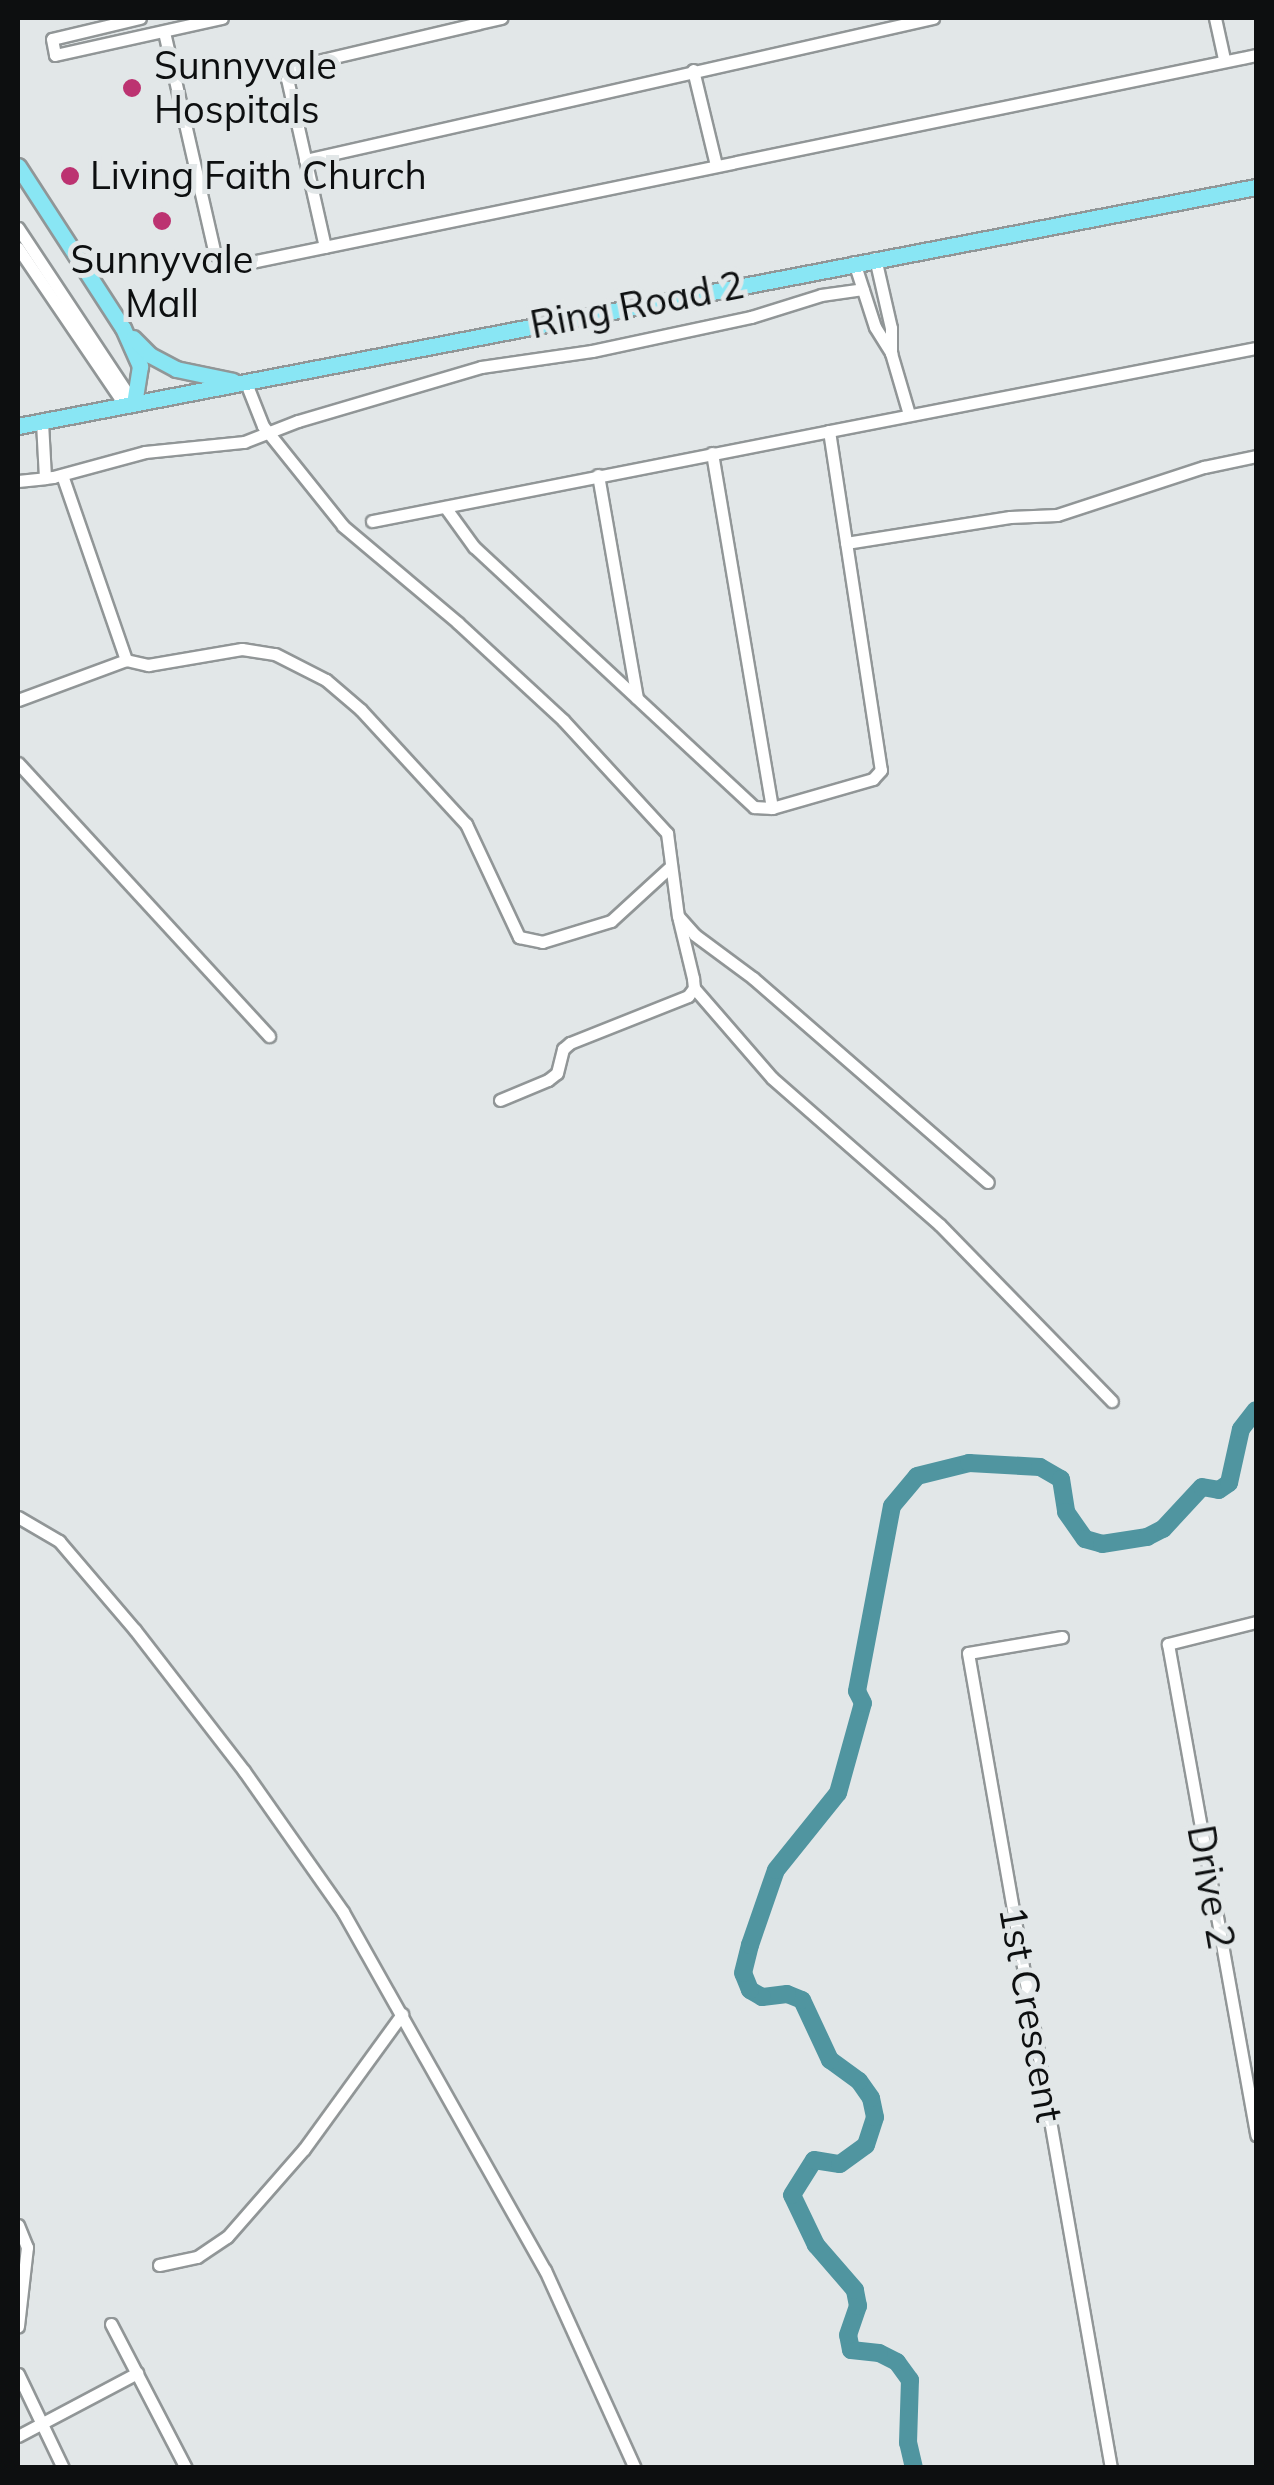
<!DOCTYPE html>
<html>
<head>
<meta charset="utf-8">
<style>
	body { margin:0 }
	#map { position:relative; width:1274px; height:2485px; overflow:hidden; background:#e2e7e8; font-family:Mulish,sans-serif }
	div>[style] { position:absolute }
	[style*='--x'] { left:calc(var(--x)*1px); top:calc(var(--y)*1px); width:calc(var(--w)*1px); rotate:calc(var(--a)*1deg) }
	.river>* { height:18px; margin:-9px; padding:0 9px; transform-origin:9px; border-radius:9px; background:#5095a0 }
	.roads { filter:drop-shadow(2px 0 #919697) drop-shadow(-2px 0 #919697) drop-shadow(0 2px #919697) drop-shadow(0 -2px #919697) }
	.minor>* { height:11px; margin:-5.5px; padding:0 5.5px; transform-origin:5.5px; border-radius:5.5px; background:#fff }
	.major>* { height:15px; margin:-7.5px; padding:0 7.5px; transform-origin:7.5px; border-radius:7.5px; background:#89e6f4 }
	.dots>* { width:28px; height:28px; translate:-50% -50%; box-sizing:border-box; border:5px solid #e2e7e8; border-radius:50% }
	span { translate:-50% -50%; white-space:nowrap; text-align:center; line-height:1.15; -webkit-text-stroke:10px #e2e7e8; paint-order:stroke }
	.poi-label { font-size:38px; color:#0d0f10 }
	.left { translate:0 -50%; text-align:left }
	.street-label { font-size:38px; color:#0d0f10 }
	.frame { position:absolute; inset:0; border:20px solid #0d0f10; pointer-events:none }
</style>
</head>
<body>
<div id="map">
	<div class="river">
		<div style="--x:914;--y:2468;--w:26;--a:-103"></div>
		<div style="--x:908;--y:2443;--w:63;--a:-88.2"></div>
		<div style="--x:910;--y:2380;--w:22;--a:-126"></div>
		<div style="--x:897;--y:2362;--w:20;--a:-153"></div>
		<div style="--x:879;--y:2353;--w:28;--a:-174"></div>
		<div style="--x:851;--y:2350;--w:15;--a:-101"></div>
		<div style="--x:848;--y:2335;--w:31;--a:-71"></div>
		<div style="--x:858;--y:2306;--w:16;--a:-101"></div>
		<div style="--x:855;--y:2290;--w:60;--a:-130.9"></div>
		<div style="--x:816;--y:2245;--w:55;--a:-115.6"></div>
		<div style="--x:792;--y:2195;--w:41;--a:-57.8"></div>
		<div style="--x:814;--y:2160;--w:26;--a:9"></div>
		<div style="--x:840;--y:2164;--w:32;--a:-36"></div>
		<div style="--x:866;--y:2145;--w:29;--a:-72"></div>
		<div style="--x:875;--y:2117;--w:19;--a:-102"></div>
		<div style="--x:871;--y:2098;--w:21;--a:-125"></div>
		<div style="--x:859;--y:2081;--w:36;--a:-144"></div>
		<div style="--x:830;--y:2060;--w:66;--a:-115"></div>
		<div style="--x:802;--y:2000;--w:16;--a:-158"></div>
		<div style="--x:787;--y:1994;--w:25;--a:173"></div>
		<div style="--x:762;--y:1997;--w:14;--a:-150"></div>
		<div style="--x:750;--y:1990;--w:18;--a:-112"></div>
		<div style="--x:743;--y:1973;--w:29;--a:-76"></div>
		<div style="--x:750;--y:1945;--w:79;--a:-70.9"></div>
		<div style="--x:776;--y:1870;--w:99;--a:-51.2"></div>
		<div style="--x:838;--y:1793;--w:93;--a:-74.5"></div>
		<div style="--x:863;--y:1703;--w:13;--a:-117"></div>
		<div style="--x:857;--y:1691;--w:188;--a:-79.3"></div>
		<div style="--x:892;--y:1506;--w:39;--a:-50"></div>
		<div style="--x:917;--y:1476;--w:54;--a:-14"></div>
		<div style="--x:969;--y:1463;--w:71;--a:3.2"></div>
		<div style="--x:1040;--y:1467;--w:24;--a:30"></div>
		<div style="--x:1061;--y:1479;--w:33;--a:81"></div>
		<div style="--x:1066;--y:1512;--w:33;--a:55"></div>
		<div style="--x:1085;--y:1539;--w:18;--a:16"></div>
		<div style="--x:1102;--y:1544;--w:46;--a:-8.8"></div>
		<div style="--x:1147;--y:1537;--w:18;--a:-27"></div>
		<div style="--x:1163;--y:1529;--w:57;--a:-47.1"></div>
		<div style="--x:1202;--y:1487;--w:17;--a:10"></div>
		<div style="--x:1219;--y:1490;--w:12;--a:-35"></div>
		<div style="--x:1229;--y:1483;--w:55;--a:-77.5"></div>
		<div style="--x:1241;--y:1429;--w:24;--a:-52"></div>
	</div>
	<div class="roads">
		<div class="minor">
			<div style="--x:140;--y:18;--w:90;--a:166.6"></div>
			<div style="--x:52;--y:39;--w:16;--a:79"></div>
			<div style="--x:55;--y:55;--w:171;--a:-12.5"></div>
			<div style="--x:1215;--y:18;--w:42;--a:77.6"></div>
			<div style="--x:164;--y:32;--w:228;--a:77.1"></div>
			<div style="--x:215;--y:254;--w:21;--a:35"></div>
			<div style="--x:232;--y:266;--w:1046;--a:-11.64"></div>
			<div style="--x:693;--y:70;--w:98;--a:76.4"></div>
			<div style="--x:305;--y:160;--w:644;--a:-12.74"></div>
			<div style="--x:18;--y:228;--w:210;--a:56.5"></div>
			<div style="--x:325;--y:247;--w:172;--a:-102.7"></div>
			<div style="--x:287;--y:79;--w:9;--a:-69"></div>
			<div style="--x:290;--y:71;--w:8;--a:-40"></div>
			<div style="--x:296;--y:66;--w:211;--a:-13.2"></div>
			<div style="--x:18;--y:248;--w:189;--a:55.8"></div>
			<div style="--x:875;--y:258;--w:72;--a:77.1"></div>
			<div style="--x:891;--y:328;--w:25;--a:90"></div>
			<div style="--x:854;--y:262;--w:68;--a:72.1"></div>
			<div style="--x:875;--y:327;--w:31;--a:58"></div>
			<div style="--x:891;--y:353;--w:64;--a:73.6"></div>
			<div style="--x:246;--y:383;--w:46;--a:68.4"></div>
			<div style="--x:263;--y:426;--w:128;--a:51.3"></div>
			<div style="--x:343;--y:526;--w:150;--a:40.1"></div>
			<div style="--x:458;--y:623;--w:143;--a:42.7"></div>
			<div style="--x:563;--y:720;--w:154;--a:47.4"></div>
			<div style="--x:667;--y:833;--w:84;--a:82.5"></div>
			<div style="--x:678;--y:916;--w:25;--a:48"></div>
			<div style="--x:695;--y:935;--w:72;--a:36.6"></div>
			<div style="--x:753;--y:978;--w:311;--a:41"></div>
			<div style="--x:42;--y:422;--w:56;--a:86.9"></div>
			<div style="--x:45;--y:478;--w:8;--a:-7"></div>
			<div style="--x:53;--y:477;--w:95;--a:-15.2"></div>
			<div style="--x:145;--y:452;--w:100;--a:-5.8"></div>
			<div style="--x:244;--y:442;--w:58;--a:-21.3"></div>
			<div style="--x:298;--y:421;--w:191;--a:-16.4"></div>
			<div style="--x:481;--y:367;--w:112;--a:-8.2"></div>
			<div style="--x:592;--y:351;--w:163;--a:-12.1"></div>
			<div style="--x:751;--y:317;--w:73;--a:-17.4"></div>
			<div style="--x:821;--y:295;--w:42;--a:-8.1"></div>
			<div style="--x:829;--y:431;--w:435;--a:-11"></div>
			<div style="--x:712;--y:453;--w:360;--a:80.4"></div>
			<div style="--x:62;--y:475;--w:196;--a:70.9"></div>
			<div style="--x:126;--y:660;--w:23;--a:13"></div>
			<div style="--x:148;--y:665;--w:95;--a:-9.7"></div>
			<div style="--x:242;--y:649;--w:33;--a:9"></div>
			<div style="--x:275;--y:654;--w:57;--a:27"></div>
			<div style="--x:326;--y:680;--w:46;--a:40.6"></div>
			<div style="--x:361;--y:710;--w:155;--a:47.4"></div>
			<div style="--x:466;--y:824;--w:125;--a:64.9"></div>
			<div style="--x:519;--y:937;--w:24;--a:12"></div>
			<div style="--x:542;--y:942;--w:72;--a:-16.9"></div>
			<div style="--x:611;--y:921;--w:80;--a:-42.5"></div>
			<div style="--x:598;--y:475;--w:226;--a:80.1"></div>
			<div style="--x:18;--y:481;--w:27;--a:-6"></div>
			<div style="--x:372;--y:521;--w:466;--a:-11.1"></div>
			<div style="--x:829;--y:431;--w:343;--a:81.3"></div>
			<div style="--x:881;--y:770;--w:12;--a:132"></div>
			<div style="--x:873;--y:779;--w:105;--a:164"></div>
			<div style="--x:772;--y:808;--w:18;--a:-177"></div>
			<div style="--x:754;--y:807;--w:382;--a:-137.1"></div>
			<div style="--x:474;--y:547;--w:49;--a:-125.9"></div>
			<div style="--x:846;--y:543;--w:166;--a:-9"></div>
			<div style="--x:1010;--y:517;--w:47;--a:-2.4"></div>
			<div style="--x:1057;--y:515;--w:155;--a:-18.1"></div>
			<div style="--x:1204;--y:467;--w:53;--a:-11.9"></div>
			<div style="--x:18;--y:700;--w:115;--a:-20.3"></div>
			<div style="--x:18;--y:763;--w:371;--a:47.4"></div>
			<div style="--x:694;--y:988;--w:119;--a:49.1"></div>
			<div style="--x:772;--y:1078;--w:223;--a:41.2"></div>
			<div style="--x:940;--y:1225;--w:246;--a:45.7"></div>
			<div style="--x:500;--y:1100;--w:52;--a:-22.6"></div>
			<div style="--x:548;--y:1080;--w:11;--a:-38"></div>
			<div style="--x:557;--y:1073;--w:25;--a:-76"></div>
			<div style="--x:563;--y:1049;--w:9;--a:-41"></div>
			<div style="--x:570;--y:1043;--w:127;--a:-21.7"></div>
			<div style="--x:688;--y:996;--w:10;--a:-53"></div>
			<div style="--x:694;--y:988;--w:10;--a:-96"></div>
			<div style="--x:693;--y:978;--w:60;--a:-103.6"></div>
			<div style="--x:18;--y:1517;--w:48;--a:30.3"></div>
			<div style="--x:59;--y:1541;--w:117;--a:49.5"></div>
			<div style="--x:135;--y:1630;--w:178;--a:52.3"></div>
			<div style="--x:244;--y:1771;--w:172;--a:54.9"></div>
			<div style="--x:343;--y:1912;--w:411;--a:60.6"></div>
			<div style="--x:545;--y:2270;--w:217;--a:65.6"></div>
			<div style="--x:1256;--y:1622;--w:91;--a:166"></div>
			<div style="--x:1168;--y:1644;--w:499;--a:79.8"></div>
			<div style="--x:1062;--y:1637;--w:95;--a:170.3"></div>
			<div style="--x:968;--y:1653;--w:827;--a:80.05"></div>
			<div style="--x:18;--y:2225;--w:24;--a:68"></div>
			<div style="--x:27;--y:2247;--w:80;--a:96.5"></div>
			<div style="--x:159;--y:2265;--w:39;--a:-12"></div>
			<div style="--x:197;--y:2257;--w:36;--a:-34"></div>
			<div style="--x:227;--y:2237;--w:117;--a:-48.8"></div>
			<div style="--x:304;--y:2149;--w:167;--a:-54"></div>
			<div style="--x:111;--y:2324;--w:162;--a:62.5"></div>
			<div style="--x:18;--y:2374;--w:104;--a:64.4"></div>
			<div style="--x:18;--y:2436;--w:135;--a:-27.9"></div>
		</div>
		<div class="major">
			<div style="--x:18;--y:166;--w:193;--a:57.1"></div>
			<div style="--x:123;--y:328;--w:42;--a:65.9"></div>
			<div style="--x:140;--y:366;--w:37;--a:99"></div>
			<div style="--x:133;--y:338;--w:24;--a:45"></div>
			<div style="--x:150;--y:355;--w:30;--a:28"></div>
			<div style="--x:176;--y:369;--w:58;--a:11.9"></div>
			<div style="--x:18;--y:426;--w:1261;--a:-10.93"></div>
		</div>
	</div>
	<div class="dots">
		<div style="left:132px;top:88px;background:#bc3371"></div>
		<div style="left:70px;top:176px;background:#bc3371"></div>
		<div style="left:162px;top:221px;background:#bc3371"></div>
	</div>
	<div class="poi-label">
		<span class="left" style="left:154px;top:88px">Sunnyvale<br>Hospitals</span>
		<span class="left" style="left:90px;top:176px">Living Faith Church</span>
		<span style="left:162px;top:282px">Sunnyvale<br>Mall</span>
	</div>
	<div class="street-label">
		<span style="left:637px;top:305px;rotate:-11deg">Ring Road 2</span>
		<span style="left:1211px;top:1887px;rotate:80deg">Drive 2</span>
		<span style="left:1031px;top:2014px;rotate:80deg">1st Crescent</span>
	</div>
	<div class="frame"></div>
</div>
</body>
</html>
